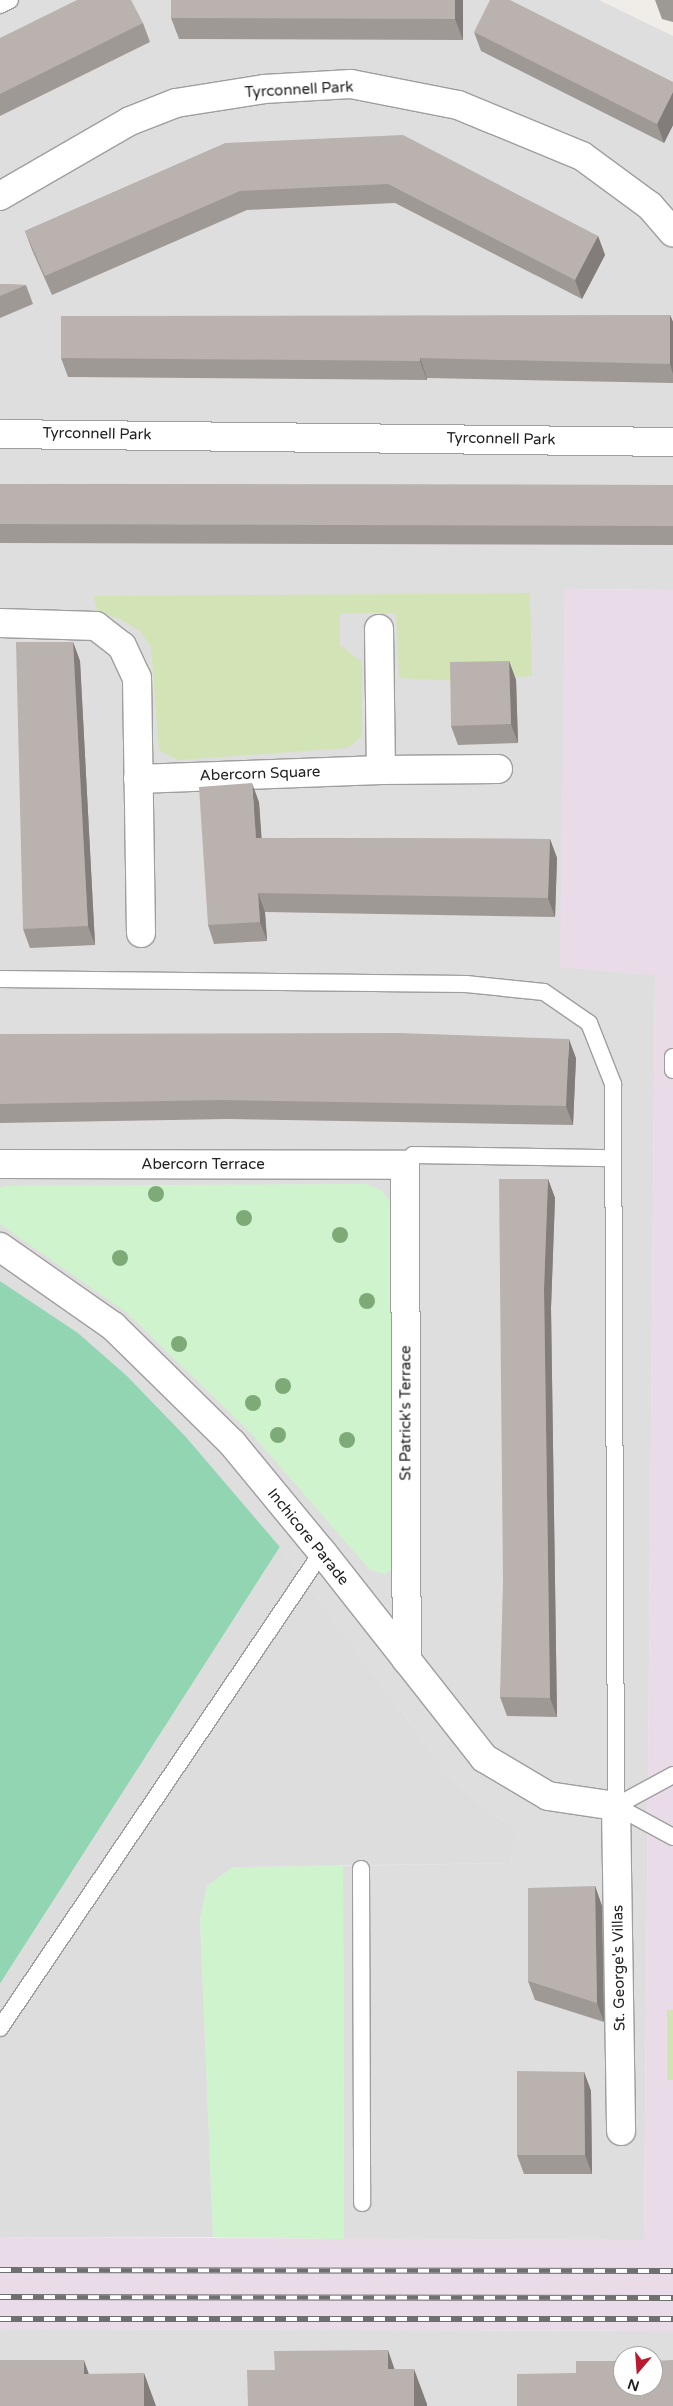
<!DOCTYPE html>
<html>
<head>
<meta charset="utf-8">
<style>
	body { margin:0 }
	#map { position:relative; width:673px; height:2406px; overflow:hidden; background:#f0ede9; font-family:"Varela Round",sans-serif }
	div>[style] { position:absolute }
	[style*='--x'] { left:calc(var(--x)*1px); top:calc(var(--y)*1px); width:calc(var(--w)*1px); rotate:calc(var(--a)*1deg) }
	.residential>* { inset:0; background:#dfdedf }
	.industrial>* { inset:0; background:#e9dce8 }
	.grass>* { inset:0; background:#d2e3b6 }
	.park>* { inset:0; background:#cff4cd }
	.pitch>* { inset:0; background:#92d5b2 }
	.parking>* { inset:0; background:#ddd }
	.roads { filter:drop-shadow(1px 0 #9e9e9e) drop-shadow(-1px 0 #9e9e9e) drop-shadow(0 1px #9e9e9e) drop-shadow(0 -1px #9e9e9e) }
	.service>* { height:16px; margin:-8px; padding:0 8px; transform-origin:8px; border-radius:8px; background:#fff }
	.minor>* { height:28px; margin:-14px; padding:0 14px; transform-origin:14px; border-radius:14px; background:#fff }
	.rail>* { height:5.5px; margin-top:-2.75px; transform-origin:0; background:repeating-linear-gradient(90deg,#fff 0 11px,#6f6f6f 0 22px); box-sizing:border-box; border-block:1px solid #6f6f6f }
	.trees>* { width:16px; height:16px; margin:-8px; border-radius:50%; background:#7daa77 }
	.wall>* { inset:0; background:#9f9996 }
	.shaded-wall>* { inset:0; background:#827d7a }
	.building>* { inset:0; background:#b9b2af }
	span { translate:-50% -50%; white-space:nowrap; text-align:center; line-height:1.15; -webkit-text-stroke:4px #fff; paint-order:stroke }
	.street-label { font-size:15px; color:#212121 }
	.north { position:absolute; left:613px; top:2346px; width:50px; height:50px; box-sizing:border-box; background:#fff; border:1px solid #a6a6a6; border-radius:50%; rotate:198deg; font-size:14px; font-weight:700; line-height:20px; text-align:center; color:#212121 }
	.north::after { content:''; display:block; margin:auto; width:18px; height:22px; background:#b91a2f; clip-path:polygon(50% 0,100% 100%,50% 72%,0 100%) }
</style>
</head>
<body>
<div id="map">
	<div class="residential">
		<div style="clip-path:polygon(0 0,599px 0,673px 36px,673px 590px,565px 589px,561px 967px,655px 975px,644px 2240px,344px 2239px,343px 1866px,510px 1863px,519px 1829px,487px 1811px,444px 1769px,280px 1547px,186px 1437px,127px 1376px,78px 1333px,0 1281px)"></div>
		<div style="clip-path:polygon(evenodd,0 2329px,673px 2331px,673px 2406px,0 2406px,0 2329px,623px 2356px,653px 2356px,653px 2386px,623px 2386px,623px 2356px)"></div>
	</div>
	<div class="industrial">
		<div style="clip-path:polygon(565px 589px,673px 590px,673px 2331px,0 2329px,0 2237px,644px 2240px,655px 975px,560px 967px)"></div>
	</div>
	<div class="grass">
		<div style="clip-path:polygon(530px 593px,532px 676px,457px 681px,399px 678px,396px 613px,340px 613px,340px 645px,362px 662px,362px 736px,348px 748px,178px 760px,159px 750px,151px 647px,140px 631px,120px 619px,97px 612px,94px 596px)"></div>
		<div style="clip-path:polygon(667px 2010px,673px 2010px,673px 2080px,667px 2080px)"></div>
	</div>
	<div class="park">
		<div style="clip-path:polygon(366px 1184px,381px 1190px,392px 1204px,396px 1565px,386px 1574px,370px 1570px,251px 1433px,126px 1312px,0 1224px,0 1188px,6px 1186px)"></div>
		<div style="clip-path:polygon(343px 1866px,344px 2239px,213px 2237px,200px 1919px,207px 1886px,232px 1867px)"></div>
	</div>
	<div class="pitch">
		<div style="clip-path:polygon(0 1281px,78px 1333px,127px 1376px,186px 1437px,280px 1547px,0 1984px)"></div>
	</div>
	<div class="parking">
		<div style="clip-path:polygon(280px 1547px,444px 1769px,487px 1811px,519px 1829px,510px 1863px,233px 1867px,207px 1886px,200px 1919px,213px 2237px,0 2237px,0 1984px)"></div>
	</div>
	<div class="roads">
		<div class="service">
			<div style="--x:0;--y:5;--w:11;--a:-27"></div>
			<div style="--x:0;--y:979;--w:466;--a:0.6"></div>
			<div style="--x:466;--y:984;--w:78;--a:5.9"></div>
			<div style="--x:544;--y:992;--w:55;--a:34.6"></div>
			<div style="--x:589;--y:1023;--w:66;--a:68.5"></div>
			<div style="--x:613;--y:1084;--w:722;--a:89.76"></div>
			<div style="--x:673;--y:1057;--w:13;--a:90"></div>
			<div style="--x:405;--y:1165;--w:13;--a:-51"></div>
			<div style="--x:413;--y:1155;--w:200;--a:0.9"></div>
			<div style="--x:616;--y:1806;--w:65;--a:28.5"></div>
			<div style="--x:616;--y:1806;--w:65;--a:-28.5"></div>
			<div style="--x:361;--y:1869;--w:334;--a:89.8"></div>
			<div style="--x:0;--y:2028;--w:575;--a:-55.92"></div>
		</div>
		<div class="minor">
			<div style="--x:0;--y:196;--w:150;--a:-30"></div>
			<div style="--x:130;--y:121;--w:49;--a:-21.4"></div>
			<div style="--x:176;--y:103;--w:89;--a:-9"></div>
			<div style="--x:264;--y:89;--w:87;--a:-3.3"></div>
			<div style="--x:351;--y:84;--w:109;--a:11.1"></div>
			<div style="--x:458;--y:105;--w:134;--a:22.4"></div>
			<div style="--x:582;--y:156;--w:84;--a:36.3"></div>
			<div style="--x:650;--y:206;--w:35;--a:49"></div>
			<div style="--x:0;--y:434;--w:673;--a:0.68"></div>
			<div style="--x:0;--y:623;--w:96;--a:1.8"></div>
			<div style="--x:96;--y:626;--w:33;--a:38"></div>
			<div style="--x:122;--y:646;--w:35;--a:65"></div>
			<div style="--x:137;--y:678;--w:255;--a:89.1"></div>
			<div style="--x:379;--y:629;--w:141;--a:89.2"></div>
			<div style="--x:138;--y:779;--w:243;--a:-2.1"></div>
			<div style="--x:381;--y:770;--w:117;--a:-0.5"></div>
			<div style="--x:0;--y:1164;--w:405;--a:0.1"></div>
			<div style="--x:405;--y:1165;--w:495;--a:89.8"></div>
			<div style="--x:0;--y:1247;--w:138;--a:35"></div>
			<div style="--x:113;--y:1326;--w:167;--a:44.5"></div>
			<div style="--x:232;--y:1443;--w:141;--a:50.5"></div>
			<div style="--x:322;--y:1552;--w:262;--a:51.8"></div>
			<div style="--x:484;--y:1758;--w:74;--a:30.7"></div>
			<div style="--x:548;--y:1796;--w:69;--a:8.4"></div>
			<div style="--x:616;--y:1806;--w:325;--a:89.1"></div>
		</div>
	</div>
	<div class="rail">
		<div style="--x:0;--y:2270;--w:673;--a:0.09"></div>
		<div style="--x:0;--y:2297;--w:673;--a:0.09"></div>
		<div style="--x:0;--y:2319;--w:673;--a:0"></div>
	</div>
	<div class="trees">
		<div style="left:156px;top:1194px"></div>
		<div style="left:244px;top:1218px"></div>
		<div style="left:340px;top:1235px"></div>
		<div style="left:120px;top:1258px"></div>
		<div style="left:367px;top:1301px"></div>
		<div style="left:179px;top:1344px"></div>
		<div style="left:283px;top:1386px"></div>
		<div style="left:253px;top:1403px"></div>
		<div style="left:278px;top:1435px"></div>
		<div style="left:347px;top:1440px"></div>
	</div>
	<div class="wall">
		<div style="clip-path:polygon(171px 0,463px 0,463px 40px,179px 39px,171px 18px)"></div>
		<div style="clip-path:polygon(655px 0,673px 0,673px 22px,662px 19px)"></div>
		<div style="clip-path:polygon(143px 23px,150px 42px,0 116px,0 38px)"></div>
		<div style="clip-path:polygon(474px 32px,673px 82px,673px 125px,664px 143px,481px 51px)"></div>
		<div style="clip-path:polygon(226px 143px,598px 236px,605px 255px,582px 299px,395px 203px,247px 210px,52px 295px,32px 250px,25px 231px)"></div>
		<div style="clip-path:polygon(0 284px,26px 285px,33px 304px,0 318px)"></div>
		<div style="clip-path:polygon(670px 315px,673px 322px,673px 383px,427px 378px,427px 380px,68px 377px,61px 358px)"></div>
		<div style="clip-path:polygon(0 484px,673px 485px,673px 545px,0 543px)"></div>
		<div style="clip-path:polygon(73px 642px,80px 661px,95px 945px,30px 948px,23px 929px)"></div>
		<div style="clip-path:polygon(509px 661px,516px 680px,518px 743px,458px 745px,451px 726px)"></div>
		<div style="clip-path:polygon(259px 802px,261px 838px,550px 839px,557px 858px,555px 917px,265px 912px,267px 941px,214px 944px,208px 925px)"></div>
		<div style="clip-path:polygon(0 1034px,576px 1058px,573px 1125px,228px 1119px,0 1123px)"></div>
		<div style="clip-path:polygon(548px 1179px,555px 1198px,551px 1308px,557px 1717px,507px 1716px,500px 1697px)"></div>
		<div style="clip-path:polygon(595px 1886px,602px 1906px,604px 2022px,535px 2000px,528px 1981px)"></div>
		<div style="clip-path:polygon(584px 2072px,591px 2091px,592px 2174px,524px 2174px,517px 2155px)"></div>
	</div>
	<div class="shaded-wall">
		<div style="clip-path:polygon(455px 0,463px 0,463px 40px,455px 19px)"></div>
		<div style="clip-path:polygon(673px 92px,673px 125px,664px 143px,657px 124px)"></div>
		<div style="clip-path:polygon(598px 236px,605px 255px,582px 299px,575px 280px)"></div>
		<div style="clip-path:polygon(670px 315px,673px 322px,673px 374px,670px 364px)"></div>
		<div style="clip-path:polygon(420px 358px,427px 378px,427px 380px,420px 361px)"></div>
		<div style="clip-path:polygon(73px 642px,80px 661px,95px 945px,88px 926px)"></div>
		<div style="clip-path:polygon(509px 661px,516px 680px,518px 743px,511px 724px)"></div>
		<div style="clip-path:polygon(252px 783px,259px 802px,263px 857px,256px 838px)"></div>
		<div style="clip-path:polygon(550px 839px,557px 858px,555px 917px,548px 898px)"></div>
		<div style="clip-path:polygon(258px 893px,265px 912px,267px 941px,260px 922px)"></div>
		<div style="clip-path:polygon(569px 1039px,576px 1058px,573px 1125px,566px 1106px)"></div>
		<div style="clip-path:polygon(548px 1179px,555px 1198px,551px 1308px,557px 1717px,550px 1698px,544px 1289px)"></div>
		<div style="clip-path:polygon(595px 1886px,602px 1906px,604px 2022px,597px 2003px)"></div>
		<div style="clip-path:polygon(584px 2072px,591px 2091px,592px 2174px,585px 2155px)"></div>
		<div style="clip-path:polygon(388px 2350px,400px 2385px,388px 2369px)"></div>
		<div style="clip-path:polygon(84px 2360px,96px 2395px,84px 2374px)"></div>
		<div style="clip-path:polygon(414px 2369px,427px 2404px,427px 2406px,414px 2406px)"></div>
		<div style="clip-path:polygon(144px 2373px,156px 2406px,144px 2406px)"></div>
	</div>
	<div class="building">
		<div style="clip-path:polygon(77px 0,131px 0,143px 23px,0 94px,0 38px)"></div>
		<div style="clip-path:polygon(171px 0,455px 0,455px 19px,171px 18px)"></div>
		<div style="clip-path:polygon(490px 0,510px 0,673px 82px,673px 92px,657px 124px,474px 32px)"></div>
		<div style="clip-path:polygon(403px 135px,598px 236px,575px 280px,388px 184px,240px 191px,45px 276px,25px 231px,226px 143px)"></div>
		<div style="clip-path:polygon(0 284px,26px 285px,0 296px)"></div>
		<div style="clip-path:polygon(670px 315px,670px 364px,420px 358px,420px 361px,61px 358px,61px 316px)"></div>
		<div style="clip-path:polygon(0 484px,673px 485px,673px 526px,0 524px)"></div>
		<div style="clip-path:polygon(16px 642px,73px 642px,88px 926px,23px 929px)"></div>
		<div style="clip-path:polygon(509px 661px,511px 724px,451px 726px,450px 662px)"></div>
		<div style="clip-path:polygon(252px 783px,256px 838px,550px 839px,548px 898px,258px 893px,260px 922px,208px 925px,199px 787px)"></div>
		<div style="clip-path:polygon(399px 1033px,569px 1039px,566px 1106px,221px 1100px,0 1104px,0 1034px)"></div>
		<div style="clip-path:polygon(499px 1179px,548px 1179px,544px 1289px,550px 1698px,500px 1697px,503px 1581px)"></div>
		<div style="clip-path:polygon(595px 1886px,597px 2003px,528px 1981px,528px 1888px)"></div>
		<div style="clip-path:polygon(517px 2071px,584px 2072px,585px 2155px,517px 2155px)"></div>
		<div style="clip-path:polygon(388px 2350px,388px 2369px,414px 2369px,414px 2406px,248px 2406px,247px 2370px,275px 2370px,274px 2351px)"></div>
		<div style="clip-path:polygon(0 2360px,84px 2360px,84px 2374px,144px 2373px,144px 2406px,0 2406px)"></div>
		<div style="clip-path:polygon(673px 2360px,673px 2406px,517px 2406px,517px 2374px,576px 2373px,576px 2361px,623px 2361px,623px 2386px,653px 2386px,653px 2361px)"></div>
	</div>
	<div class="street-label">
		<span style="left:299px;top:90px;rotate:-3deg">Tyrconnell Park</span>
		<span style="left:97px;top:434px;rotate:1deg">Tyrconnell Park</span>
		<span style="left:501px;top:439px;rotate:1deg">Tyrconnell Park</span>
		<span style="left:260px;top:774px;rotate:-2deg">Abercorn Square</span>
		<span style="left:203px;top:1165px">Abercorn Terrace</span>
		<span style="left:406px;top:1413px;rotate:-90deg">St Patrick's Terrace</span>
		<span style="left:308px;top:1537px;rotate:51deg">Inchicore Parade</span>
		<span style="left:619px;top:1968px;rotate:-91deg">St. George's Villas</span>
	</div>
	<div class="north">N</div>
</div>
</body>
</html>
